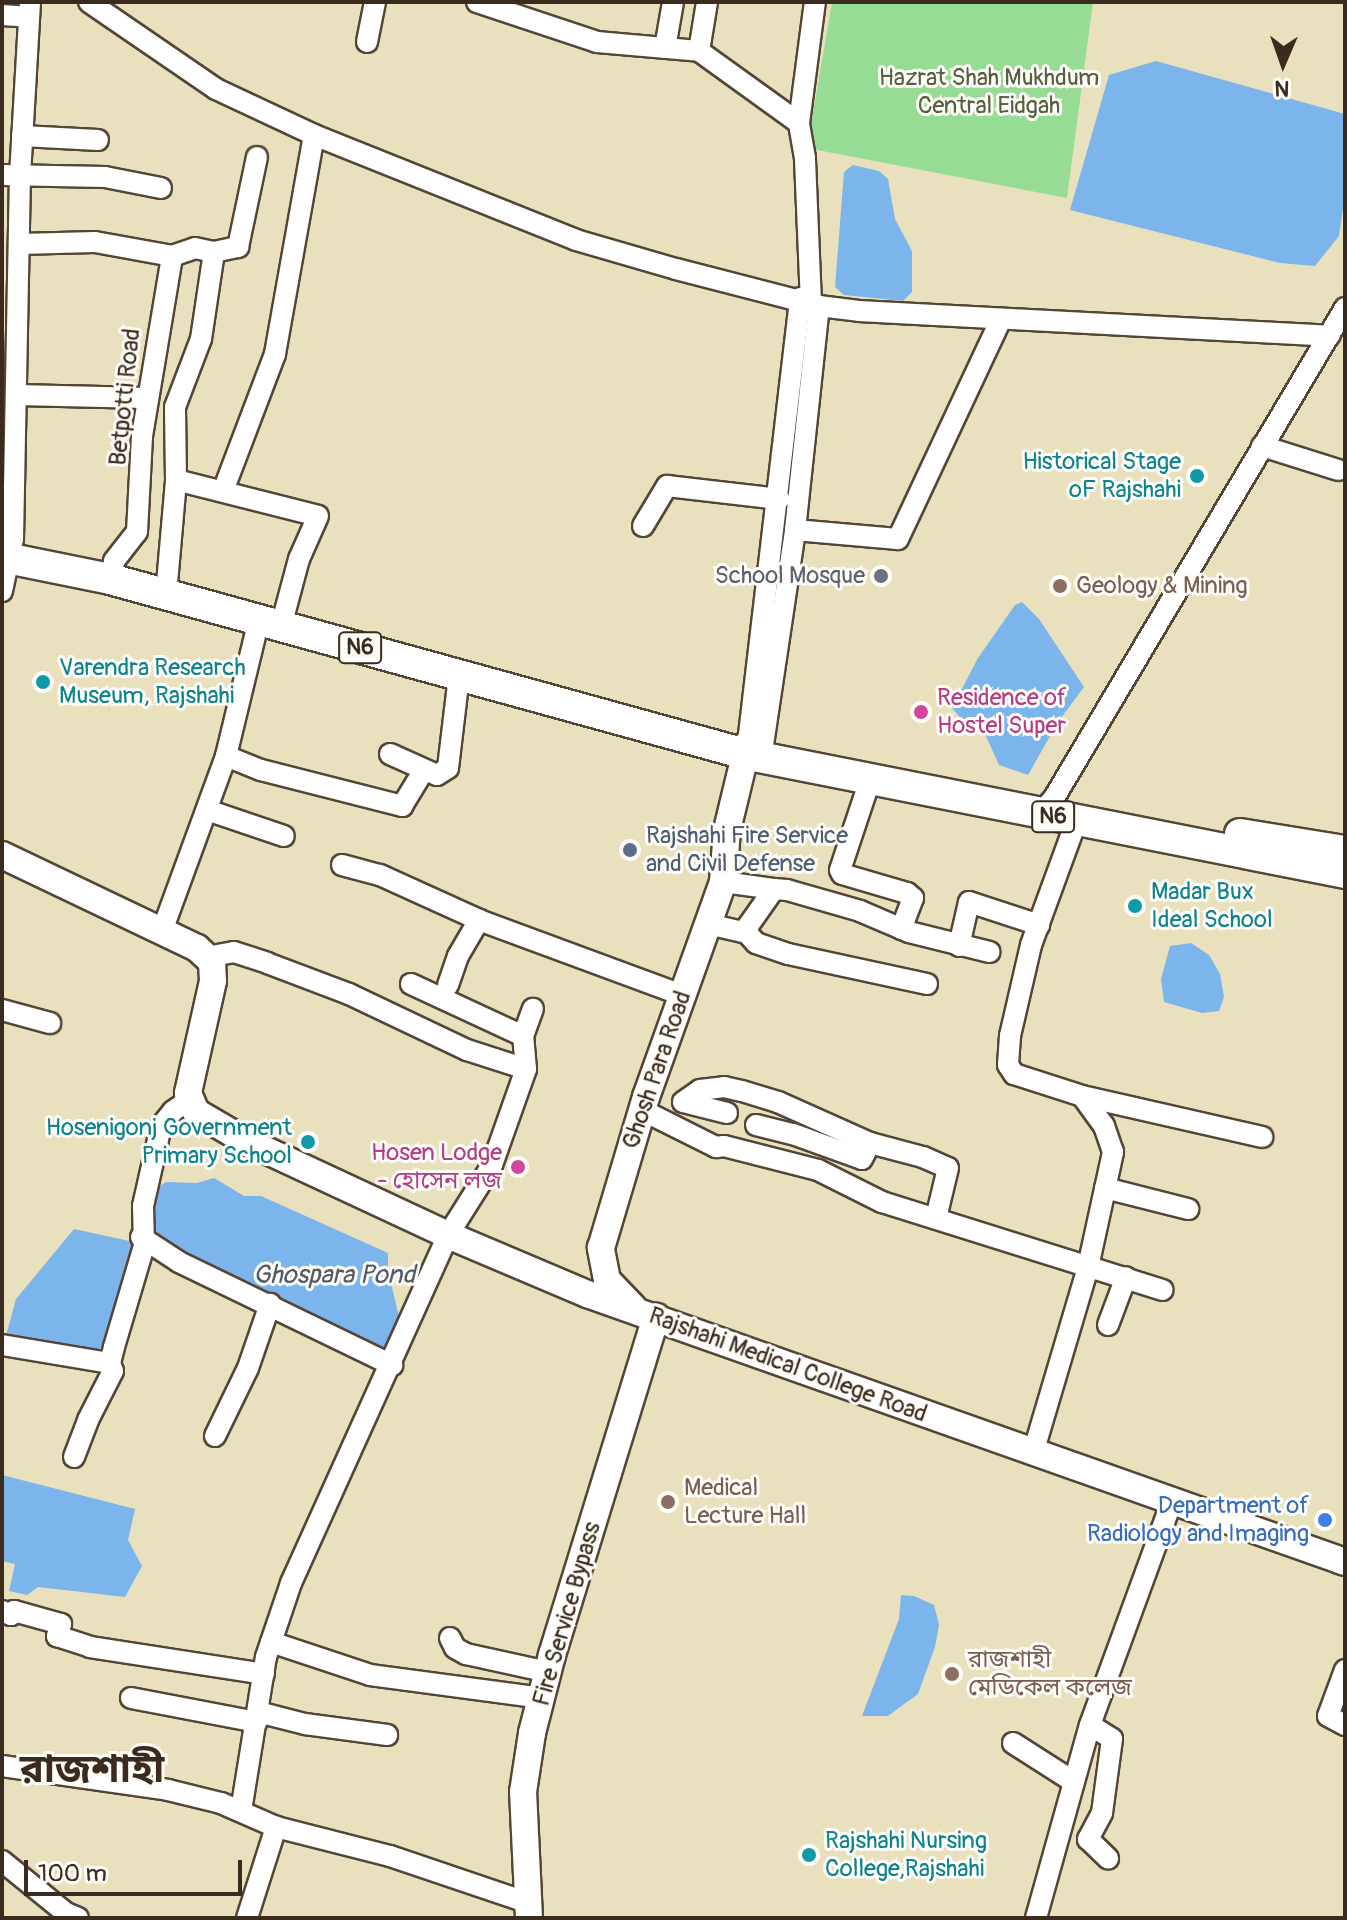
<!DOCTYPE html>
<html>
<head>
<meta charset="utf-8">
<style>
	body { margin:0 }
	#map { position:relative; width:1347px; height:1920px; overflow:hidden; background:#e9e0bd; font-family:Pangolin,"Noto Sans Bengali",sans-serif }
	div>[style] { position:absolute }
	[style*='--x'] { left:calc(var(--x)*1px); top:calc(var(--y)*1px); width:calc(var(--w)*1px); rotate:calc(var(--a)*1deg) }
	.green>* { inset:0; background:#97dc95 }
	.water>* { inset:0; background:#7cb4ec }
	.roads { filter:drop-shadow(2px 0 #554536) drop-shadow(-2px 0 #554536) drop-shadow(0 2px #554536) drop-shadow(0 -2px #554536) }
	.minor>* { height:20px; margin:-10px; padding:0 10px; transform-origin:10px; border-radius:10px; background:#fff }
	.major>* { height:26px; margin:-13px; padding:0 13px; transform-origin:13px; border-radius:13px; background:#fff }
	.highway>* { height:30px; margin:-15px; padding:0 15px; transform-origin:15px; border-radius:15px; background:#fff }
	.dots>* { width:22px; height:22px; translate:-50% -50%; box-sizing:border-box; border:4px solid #fdfcf7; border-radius:50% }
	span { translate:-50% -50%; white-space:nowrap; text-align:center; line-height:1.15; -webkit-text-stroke:6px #fdfcf7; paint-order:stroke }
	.shield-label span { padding:2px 6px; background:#fdfcf7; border:2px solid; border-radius:6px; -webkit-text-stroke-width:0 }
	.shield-label { font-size:22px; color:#3b2a1e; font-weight:700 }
	.park-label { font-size:24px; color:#575f42 }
	.street-label { font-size:24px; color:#3b2a1e }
	.culture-label { font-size:24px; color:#0d838f }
	.right { translate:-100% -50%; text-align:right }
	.left { translate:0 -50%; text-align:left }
	.worship-label { font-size:24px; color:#5b616d }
	.education-label { font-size:24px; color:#785e54 }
	.hotel-label { font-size:24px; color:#b23c85 }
	.service-label { font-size:24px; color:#4e5e75 }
	.shop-label { font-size:24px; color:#366cbe }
	.water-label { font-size:26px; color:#525a66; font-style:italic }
	.town-label { font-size:40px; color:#3b2a1e; font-weight:700 }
	.frame { position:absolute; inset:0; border:4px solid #3b2a1e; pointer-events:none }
	.north { position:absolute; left:1243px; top:24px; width:80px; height:80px; -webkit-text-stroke:6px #fdfcf7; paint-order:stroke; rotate:182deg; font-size:22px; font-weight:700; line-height:32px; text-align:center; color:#3b2a1e }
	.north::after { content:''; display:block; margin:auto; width:28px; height:36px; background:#3b2a1e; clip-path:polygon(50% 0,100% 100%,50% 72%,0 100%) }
	.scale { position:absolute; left:24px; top:1860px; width:218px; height:36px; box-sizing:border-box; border:4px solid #3b2a1e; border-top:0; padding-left:10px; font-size:24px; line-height:28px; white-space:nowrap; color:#3b2a1e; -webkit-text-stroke:6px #fdfcf7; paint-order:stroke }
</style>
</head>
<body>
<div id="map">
	<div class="green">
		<div style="clip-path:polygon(832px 2px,1093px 2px,1067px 198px,807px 148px)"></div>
	</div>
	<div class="water">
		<div style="clip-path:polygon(1156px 61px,1345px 114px,1345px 194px,1339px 236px,1315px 266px,1280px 263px,1070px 210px,1109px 75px)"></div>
		<div style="clip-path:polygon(853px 165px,879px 171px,888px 179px,895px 219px,912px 251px,912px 292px,903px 301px,844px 295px,835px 287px,844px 172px)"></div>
		<div style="clip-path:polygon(1022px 602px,1039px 619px,1084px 687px,1058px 722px,1028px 775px,999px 765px,985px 734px,972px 731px,952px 708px,978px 658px,1015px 605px)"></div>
		<div style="clip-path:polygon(1191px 943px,1209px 955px,1220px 974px,1224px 997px,1219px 1011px,1202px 1013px,1164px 1002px,1161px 979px,1170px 946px)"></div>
		<div style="clip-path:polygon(214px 1178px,244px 1196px,261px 1196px,388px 1253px,388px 1271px,401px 1325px,388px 1351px,149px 1233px,157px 1188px,166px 1182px,197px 1183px)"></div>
		<div style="clip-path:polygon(74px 1229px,134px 1242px,135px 1270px,117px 1317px,95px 1358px,6px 1336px,16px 1299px)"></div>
		<div style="clip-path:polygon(2px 1475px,135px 1509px,128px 1540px,142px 1566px,125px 1597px,38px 1587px,27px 1595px,9px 1591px,15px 1564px,2px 1561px)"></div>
		<div style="clip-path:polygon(901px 1595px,914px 1596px,934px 1605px,939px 1625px,935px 1647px,918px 1694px,888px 1716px,862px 1716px,899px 1619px)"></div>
	</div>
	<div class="roads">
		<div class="minor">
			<div style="--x:89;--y:2;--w:154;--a:34.4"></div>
			<div style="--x:216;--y:89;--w:108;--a:25.1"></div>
			<div style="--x:314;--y:135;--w:282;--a:21.8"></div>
			<div style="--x:576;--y:240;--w:104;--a:16.2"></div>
			<div style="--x:676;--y:269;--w:148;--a:14.5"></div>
			<div style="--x:819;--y:306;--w:40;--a:7.1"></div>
			<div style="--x:859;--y:311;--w:471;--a:3"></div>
			<div style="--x:477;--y:2;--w:126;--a:18.4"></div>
			<div style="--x:597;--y:42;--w:102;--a:5"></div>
			<div style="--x:699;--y:51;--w:123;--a:35.8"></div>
			<div style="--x:2;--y:15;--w:27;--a:4"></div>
			<div style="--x:367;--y:42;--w:41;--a:-78.7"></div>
			<div style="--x:665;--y:48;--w:47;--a:-80.1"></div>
			<div style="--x:699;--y:51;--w:50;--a:-80.7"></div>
			<div style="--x:22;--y:136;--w:76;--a:3"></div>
			<div style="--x:2;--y:175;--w:103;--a:1.1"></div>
			<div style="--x:105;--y:177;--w:57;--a:11.1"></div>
			<div style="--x:19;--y:244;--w:76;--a:-1.5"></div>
			<div style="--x:95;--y:242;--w:78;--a:10.3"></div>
			<div style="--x:811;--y:303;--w:145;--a:-92.4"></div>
			<div style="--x:805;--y:158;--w:36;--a:-100"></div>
			<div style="--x:799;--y:123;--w:122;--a:-82.5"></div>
			<div style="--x:16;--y:395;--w:131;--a:1.3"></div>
			<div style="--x:1262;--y:446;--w:80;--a:17.5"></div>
			<div style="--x:176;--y:480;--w:146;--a:14.2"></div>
			<div style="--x:318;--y:516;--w:47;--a:113.8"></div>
			<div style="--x:299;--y:559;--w:69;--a:105"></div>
			<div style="--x:223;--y:491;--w:147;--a:-69.2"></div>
			<div style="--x:275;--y:354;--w:222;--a:-79.9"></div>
			<div style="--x:643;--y:526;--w:47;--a:-59"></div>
			<div style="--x:667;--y:486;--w:113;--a:6.6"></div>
			<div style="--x:795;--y:530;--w:103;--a:5"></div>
			<div style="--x:898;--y:539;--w:243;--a:-64.9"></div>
			<div style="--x:110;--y:579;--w:18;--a:-77"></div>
			<div style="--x:114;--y:561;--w:37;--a:-52"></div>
			<div style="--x:137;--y:532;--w:96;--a:-87"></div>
			<div style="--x:142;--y:436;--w:182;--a:-80.5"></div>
			<div style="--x:172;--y:256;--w:24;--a:-19"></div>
			<div style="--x:195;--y:248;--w:19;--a:12"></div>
			<div style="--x:2;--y:591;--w:53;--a:-78.1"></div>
			<div style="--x:13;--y:539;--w:363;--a:-88.9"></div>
			<div style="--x:20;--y:176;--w:174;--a:-86.7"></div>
			<div style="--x:166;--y:595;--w:115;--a:-85"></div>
			<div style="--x:176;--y:480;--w:73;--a:-90.8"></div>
			<div style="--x:175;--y:407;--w:73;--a:-69.1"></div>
			<div style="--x:201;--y:339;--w:88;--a:-81.5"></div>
			<div style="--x:214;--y:252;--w:25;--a:-12"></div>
			<div style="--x:238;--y:247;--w:92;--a:-78.1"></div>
			<div style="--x:748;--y:743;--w:448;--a:-83.3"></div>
			<div style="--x:763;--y:745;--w:217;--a:-81.5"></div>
			<div style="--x:795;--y:530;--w:225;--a:-83.9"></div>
			<div style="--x:390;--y:754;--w:51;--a:24.1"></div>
			<div style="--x:437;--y:775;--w:13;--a:-32"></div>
			<div style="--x:448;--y:768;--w:93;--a:-83.2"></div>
			<div style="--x:226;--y:756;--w:38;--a:22"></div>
			<div style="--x:261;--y:770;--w:146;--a:14.3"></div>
			<div style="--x:402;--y:806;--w:42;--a:-58.6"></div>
			<div style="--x:871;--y:777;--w:98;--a:108.4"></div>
			<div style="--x:840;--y:870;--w:4;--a:63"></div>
			<div style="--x:842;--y:874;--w:68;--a:16.3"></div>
			<div style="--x:907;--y:893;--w:8;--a:40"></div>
			<div style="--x:913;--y:898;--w:33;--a:111"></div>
			<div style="--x:207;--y:810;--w:81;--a:18.7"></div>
			<div style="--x:1040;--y:814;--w:21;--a:-49"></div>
			<div style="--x:1054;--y:798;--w:570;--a:-59.29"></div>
			<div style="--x:1076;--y:822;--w:131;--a:110.1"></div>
			<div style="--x:1031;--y:945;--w:93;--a:103"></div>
			<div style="--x:1010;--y:1036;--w:29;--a:94"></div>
			<div style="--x:1008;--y:1065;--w:11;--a:56"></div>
			<div style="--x:1014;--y:1074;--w:71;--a:17.9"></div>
			<div style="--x:1082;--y:1096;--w:185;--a:12.8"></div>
			<div style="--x:342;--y:865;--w:39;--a:15"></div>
			<div style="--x:380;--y:875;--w:109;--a:24.4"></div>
			<div style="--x:479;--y:920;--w:216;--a:20.3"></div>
			<div style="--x:723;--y:882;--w:51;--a:7.8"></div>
			<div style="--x:708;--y:924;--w:40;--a:13"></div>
			<div style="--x:162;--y:931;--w:186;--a:-69.9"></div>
			<div style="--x:226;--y:756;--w:140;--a:-76.4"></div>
			<div style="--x:959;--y:946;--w:45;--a:-77.2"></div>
			<div style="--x:969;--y:902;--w:74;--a:18.2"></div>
			<div style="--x:206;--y:957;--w:28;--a:-10"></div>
			<div style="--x:234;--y:952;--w:35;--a:18"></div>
			<div style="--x:267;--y:963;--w:88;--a:20.7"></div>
			<div style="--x:349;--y:994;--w:131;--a:25.4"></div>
			<div style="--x:467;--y:1050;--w:62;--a:17.9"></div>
			<div style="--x:411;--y:984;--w:123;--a:24.9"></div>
			<div style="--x:927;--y:984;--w:142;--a:-167.8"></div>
			<div style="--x:788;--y:954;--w:34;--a:-161"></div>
			<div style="--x:756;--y:943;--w:13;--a:-132"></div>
			<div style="--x:747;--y:933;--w:7;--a:-82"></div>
			<div style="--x:748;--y:926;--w:45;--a:-54.9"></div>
			<div style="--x:774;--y:889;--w:13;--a:4"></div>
			<div style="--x:787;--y:890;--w:76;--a:16"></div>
			<div style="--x:860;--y:911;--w:53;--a:23.2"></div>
			<div style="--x:909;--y:932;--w:83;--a:13.9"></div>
			<div style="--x:448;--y:985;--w:31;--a:-71"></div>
			<div style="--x:458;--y:956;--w:42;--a:-59.7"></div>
			<div style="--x:2;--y:1010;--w:50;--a:15.2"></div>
			<div style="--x:642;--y:1110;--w:83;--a:26.6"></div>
			<div style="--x:716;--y:1147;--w:8;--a:-7"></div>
			<div style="--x:724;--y:1146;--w:97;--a:14.3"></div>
			<div style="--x:818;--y:1170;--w:72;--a:26.6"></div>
			<div style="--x:882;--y:1202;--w:294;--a:17.4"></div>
			<div style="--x:727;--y:1113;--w:45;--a:-166"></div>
			<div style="--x:683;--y:1102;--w:21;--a:-35"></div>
			<div style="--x:700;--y:1090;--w:24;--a:-7"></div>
			<div style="--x:724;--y:1087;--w:18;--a:13"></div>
			<div style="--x:742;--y:1091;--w:38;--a:17"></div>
			<div style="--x:778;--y:1102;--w:101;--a:24"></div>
			<div style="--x:870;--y:1143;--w:55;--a:14.8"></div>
			<div style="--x:923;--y:1157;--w:27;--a:24"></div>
			<div style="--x:948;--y:1168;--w:51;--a:103.5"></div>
			<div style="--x:756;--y:1125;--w:38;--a:14"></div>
			<div style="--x:793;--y:1134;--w:73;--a:19.9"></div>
			<div style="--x:862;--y:1159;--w:18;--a:-63"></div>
			<div style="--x:1105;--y:1188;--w:86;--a:14.2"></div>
			<div style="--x:141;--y:1237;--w:45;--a:33.3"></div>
			<div style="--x:179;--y:1262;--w:237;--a:25.8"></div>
			<div style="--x:1108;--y:1325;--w:51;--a:-69.4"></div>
			<div style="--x:2;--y:1345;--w:109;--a:9.5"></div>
			<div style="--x:215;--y:1436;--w:76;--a:-64.1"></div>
			<div style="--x:248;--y:1368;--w:68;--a:-71"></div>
			<div style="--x:1033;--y:1453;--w:194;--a:-73.5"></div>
			<div style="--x:1088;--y:1267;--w:118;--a:-77.7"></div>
			<div style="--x:1113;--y:1152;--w:28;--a:-109"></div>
			<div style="--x:1104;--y:1126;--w:37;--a:-126"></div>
			<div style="--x:74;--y:1457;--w:40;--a:-69"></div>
			<div style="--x:88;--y:1420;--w:55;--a:-63"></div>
			<div style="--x:113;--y:1371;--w:9;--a:-111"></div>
			<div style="--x:110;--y:1363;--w:16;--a:-76"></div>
			<div style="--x:114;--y:1347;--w:105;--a:-73.5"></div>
			<div style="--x:144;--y:1246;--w:40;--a:-91.4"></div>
			<div style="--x:143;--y:1206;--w:82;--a:-77.3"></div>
			<div style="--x:161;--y:1126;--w:19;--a:-51"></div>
			<div style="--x:173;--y:1111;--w:22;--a:-34"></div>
			<div style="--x:2;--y:1611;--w:10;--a:24"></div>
			<div style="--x:11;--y:1615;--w:5;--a:-53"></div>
			<div style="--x:14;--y:1611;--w:49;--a:15.5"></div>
			<div style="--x:61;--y:1624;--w:13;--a:108"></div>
			<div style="--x:57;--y:1636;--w:35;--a:18"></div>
			<div style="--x:90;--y:1647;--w:176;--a:8.8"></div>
			<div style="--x:450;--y:1638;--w:11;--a:63"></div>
			<div style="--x:455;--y:1648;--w:13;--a:29"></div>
			<div style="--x:466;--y:1654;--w:84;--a:12.4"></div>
			<div style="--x:271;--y:1642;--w:104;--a:18.4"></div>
			<div style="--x:370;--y:1675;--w:174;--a:7.6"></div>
			<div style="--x:1345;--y:1670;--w:49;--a:110.3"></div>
			<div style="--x:1328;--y:1716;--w:19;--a:28"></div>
			<div style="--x:131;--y:1698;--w:128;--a:10.8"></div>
			<div style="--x:258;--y:1712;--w:49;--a:14.3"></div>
			<div style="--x:305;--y:1724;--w:83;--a:7.6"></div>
			<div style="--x:1090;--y:1725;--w:26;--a:32"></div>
			<div style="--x:1112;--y:1739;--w:75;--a:97.7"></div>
			<div style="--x:1102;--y:1813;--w:30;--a:118"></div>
			<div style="--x:1088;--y:1839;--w:28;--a:44"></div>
			<div style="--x:1013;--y:1743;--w:72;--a:32.6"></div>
			<div style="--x:2;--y:1766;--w:168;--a:8.2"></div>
			<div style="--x:168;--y:1790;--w:55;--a:13.8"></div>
			<div style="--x:221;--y:1803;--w:60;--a:23.6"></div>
			<div style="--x:276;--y:1827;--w:118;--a:14.3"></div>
			<div style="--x:390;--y:1856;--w:147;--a:18.7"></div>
			<div style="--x:241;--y:1811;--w:156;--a:-80.8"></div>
			<div style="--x:266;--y:1657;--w:78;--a:-71.3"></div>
			<div style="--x:291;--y:1583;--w:382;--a:-65.7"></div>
			<div style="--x:448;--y:1235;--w:83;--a:-57.8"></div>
			<div style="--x:492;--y:1165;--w:102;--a:-70.5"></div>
			<div style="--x:526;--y:1069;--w:33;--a:-95"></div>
			<div style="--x:523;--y:1036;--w:29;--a:-70"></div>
			<div style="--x:2;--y:1861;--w:82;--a:39.1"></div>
			<div style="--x:66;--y:1913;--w:13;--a:23"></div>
			<div style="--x:247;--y:1918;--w:96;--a:-72.3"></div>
			<div style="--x:1036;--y:1918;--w:200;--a:-74.4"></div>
			<div style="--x:1090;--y:1725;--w:230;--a:-69.9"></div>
		</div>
		<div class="major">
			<div style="--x:2;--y:855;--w:216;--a:25.5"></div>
			<div style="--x:197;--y:948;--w:21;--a:43"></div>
			<div style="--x:212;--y:962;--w:19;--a:87"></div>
			<div style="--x:213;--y:981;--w:115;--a:102.6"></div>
			<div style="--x:188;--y:1093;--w:21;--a:67"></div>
			<div style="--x:196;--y:1112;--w:56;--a:30.3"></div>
			<div style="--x:244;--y:1140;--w:225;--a:25"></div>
			<div style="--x:448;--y:1235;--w:151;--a:23"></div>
			<div style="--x:587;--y:1294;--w:804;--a:19.47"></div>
			<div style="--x:633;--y:1307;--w:37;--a:-134"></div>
			<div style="--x:607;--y:1280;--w:33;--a:-101"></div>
			<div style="--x:601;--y:1248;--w:158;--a:-73.4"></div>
			<div style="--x:646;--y:1097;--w:228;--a:-70.3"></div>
			<div style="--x:723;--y:882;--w:52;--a:-85.6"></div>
			<div style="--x:727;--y:830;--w:89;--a:-76.4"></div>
			<div style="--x:529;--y:1918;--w:126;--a:-92.7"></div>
			<div style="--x:523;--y:1792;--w:60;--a:-81.3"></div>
			<div style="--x:532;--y:1733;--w:81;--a:-75.6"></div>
			<div style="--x:552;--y:1655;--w:354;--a:-72.9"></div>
		</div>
		<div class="highway">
			<div style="--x:2;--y:557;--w:110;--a:11.5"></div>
			<div style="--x:110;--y:579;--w:663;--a:15.4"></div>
			<div style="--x:749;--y:755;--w:608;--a:11.2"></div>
			<div style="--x:1240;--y:834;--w:106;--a:9.2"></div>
		</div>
	</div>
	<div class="dots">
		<div style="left:1197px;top:476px;background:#0f9aa8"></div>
		<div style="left:881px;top:576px;background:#6b7280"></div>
		<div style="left:1060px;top:586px;background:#8d6e63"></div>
		<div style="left:43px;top:682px;background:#0f9aa8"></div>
		<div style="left:921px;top:712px;background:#d1479c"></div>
		<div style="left:630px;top:850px;background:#5c6f8a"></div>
		<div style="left:1135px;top:906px;background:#0f9aa8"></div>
		<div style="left:308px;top:1142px;background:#0f9aa8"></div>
		<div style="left:518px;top:1167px;background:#d1479c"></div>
		<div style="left:668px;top:1502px;background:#8d6e63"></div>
		<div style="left:1325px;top:1520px;background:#3f7fe0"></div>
		<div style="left:952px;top:1674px;background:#8d6e63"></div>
		<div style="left:809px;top:1855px;background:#0f9aa8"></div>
	</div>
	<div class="shield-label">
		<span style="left:360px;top:648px">N6</span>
		<span style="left:1053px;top:817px">N6</span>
	</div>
	<div class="park-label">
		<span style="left:989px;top:92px">Hazrat Shah Mukhdum<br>Central Eidgah</span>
	</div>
	<div class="street-label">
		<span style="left:125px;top:397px;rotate:-84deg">Betpotti Road</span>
		<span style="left:657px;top:1070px;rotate:-71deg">Ghosh Para Road</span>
		<span style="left:788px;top:1365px;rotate:20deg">Rajshahi Medical College Road</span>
		<span style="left:567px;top:1614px;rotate:-74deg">Fire Service Bypass</span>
	</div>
	<div class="culture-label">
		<span class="right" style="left:1181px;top:476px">Historical Stage<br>oF Rajshahi</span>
		<span class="left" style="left:59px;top:682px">Varendra Research<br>Museum, Rajshahi</span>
		<span class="left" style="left:1151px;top:906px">Madar Bux<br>Ideal School</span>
		<span class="right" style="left:292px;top:1142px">Hosenigonj Government<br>Primary School</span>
		<span class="left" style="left:825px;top:1855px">Rajshahi Nursing<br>College,Rajshahi</span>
	</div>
	<div class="worship-label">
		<span class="right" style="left:865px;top:576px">School Mosque</span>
	</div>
	<div class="education-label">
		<span class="left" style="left:1076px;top:586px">Geology &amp; Mining</span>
		<span class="left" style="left:684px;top:1502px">Medical<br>Lecture Hall</span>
		<span class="left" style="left:968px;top:1674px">রাজশাহী<br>মেডিকেল কলেজ</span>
	</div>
	<div class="hotel-label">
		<span class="left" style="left:937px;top:712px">Residence of<br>Hostel Super</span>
		<span class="right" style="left:502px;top:1167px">Hosen Lodge<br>- হোসেন লজ</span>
	</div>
	<div class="service-label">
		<span class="left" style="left:646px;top:850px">Rajshahi Fire Service<br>and Civil Defense</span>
	</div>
	<div class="shop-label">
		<span class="right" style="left:1309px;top:1520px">Department of<br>Radiology and Imaging</span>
	</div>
	<div class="water-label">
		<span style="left:334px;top:1276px">Ghospara Pond</span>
	</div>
	<div class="town-label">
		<span style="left:92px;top:1770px">রাজশাহী</span>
	</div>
	<div class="frame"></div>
	<div class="north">N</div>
	<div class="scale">100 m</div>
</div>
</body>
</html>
